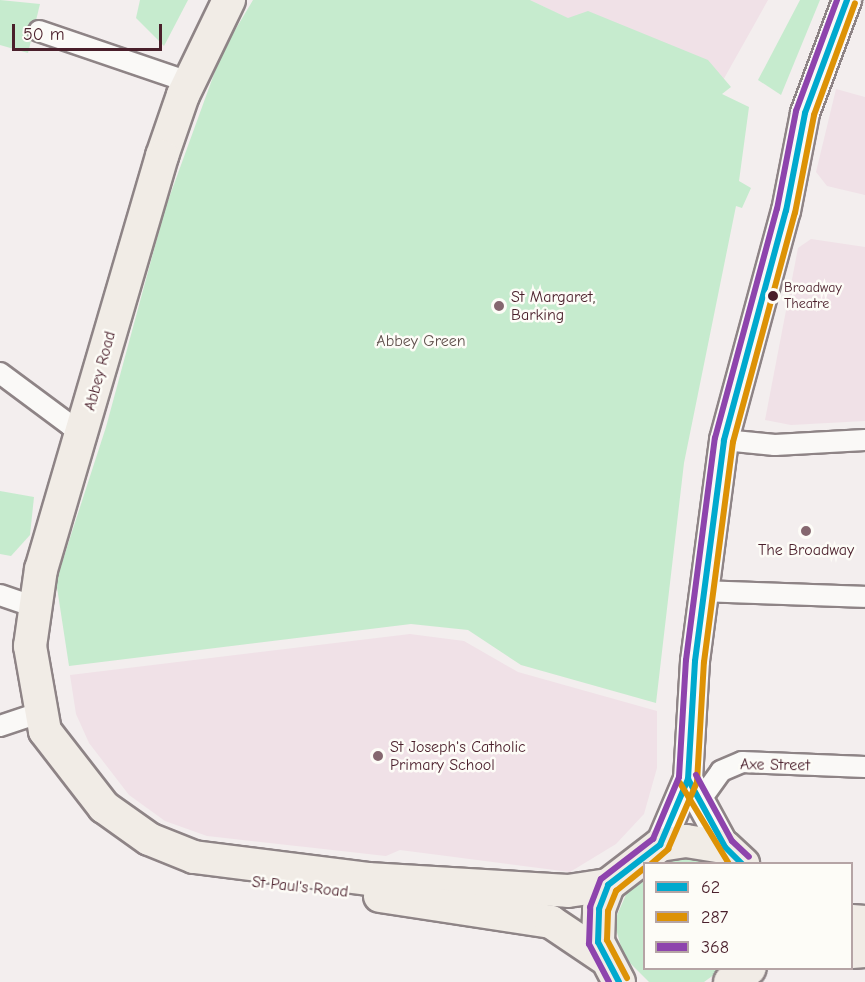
<!DOCTYPE html>
<html>
<head>
<meta charset="utf-8">
<style>
	body { margin:0 }
	#map { position:relative; width:865px; height:982px; overflow:hidden; background:#f3eeee; font-family:"Comic Neue",sans-serif }
	div>[style] { position:absolute }
	[style*='--x'] { left:calc(var(--x)*1px); top:calc(var(--y)*1px); width:calc(var(--w)*1px); rotate:calc(var(--a)*1deg) }
	.built>* { inset:0; background:#f0e1e7 }
	.green>* { inset:0; background:#c6ebce }
	.roads { filter:drop-shadow(2px 0 #8e8486) drop-shadow(-2px 0 #8e8486) drop-shadow(0 2px #8e8486) drop-shadow(0 -2px #8e8486) }
	.street>* { height:20px; margin:-10px; padding:0 10px; transform-origin:10px; border-radius:10px; background:#faf9f7 }
	.secondary>* { height:28px; margin:-14px; padding:0 14px; transform-origin:14px; border-radius:14px; background:#faf9f7 }
	.primary>* { height:32px; margin:-16px; padding:0 16px; transform-origin:16px; border-radius:16px; background:#f1ece6 }
	.bus-1>* { height:6px; margin:-3px; padding:0 3px; transform-origin:3px; border-radius:3px; background:#00a9ce }
	.bus-2>* { height:6px; margin:-3px; padding:0 3px; transform-origin:3px; border-radius:3px; background:#dd9206 }
	.bus-3>* { height:6px; margin:-3px; padding:0 3px; transform-origin:3px; border-radius:3px; background:#8e44ad }
	.dots>* { width:16px; height:16px; translate:-50% -50%; box-sizing:border-box; border:3px solid #fdfcf7; border-radius:50% }
	span { translate:-50% -50%; white-space:nowrap; text-align:center; line-height:1.15; -webkit-text-stroke:5px #fdfcf7; paint-order:stroke }
	.bus-label { font-size:14px; color:#4a1f2b }
	.left { translate:0 -50%; text-align:left }
	.poi-label { font-size:16px; color:#4a1f2b }
	.park-label { font-size:16px; color:#60514d }
	.street-label { font-size:16px; color:#4a1f2b }
	.legend { position:absolute; left:643px; top:862px; width:210px; height:108px; box-sizing:border-box; background:#fdfcf7; border:2px solid #b5a4a5; margin:0; padding:8px 10px; list-style:none; font-size:18px; color:#4a1f2b }
	.legend li { display:flex; align-items:center; gap:12px; height:30px }
	.legend b { width:30px; border:2px solid #b5a4a5 }
	.scale { position:absolute; left:12px; top:24px; width:150px; height:27px; box-sizing:border-box; border:3px solid #4a1f2b; border-top:0; padding-left:8px; font-size:18px; line-height:21px; white-space:nowrap; color:#4a1f2b; -webkit-text-stroke:4px #fdfcf7; paint-order:stroke }
</style>
</head>
<body>
<div id="map">
	<div class="built">
		<div style="clip-path:polygon(530px 0,768px 0,717px 91px)"></div>
		<div style="clip-path:polygon(836px 89px,865px 97px,865px 195px,827px 186px,816px 172px)"></div>
		<div style="clip-path:polygon(811px 239px,865px 247px,865px 421px,791px 425px,765px 420px,798px 248px)"></div>
		<div style="clip-path:polygon(410px 634px,464px 641px,518px 672px,657px 711px,657px 768px,644px 814px,616px 844px,570px 872px,400px 850px,386px 856px,207px 836px,165px 821px,129px 795px,89px 743px,76px 714px,70px 675px)"></div>
	</div>
	<div class="green">
		<div style="clip-path:polygon(0 0,40px 4px,28px 53px,0 45px)"></div>
		<div style="clip-path:polygon(140px 0,188px 0,164px 46px,136px 18px)"></div>
		<div style="clip-path:polygon(253px 0,530px 0,568px 18px,588px 11px,708px 60px,731px 87px,722px 94px,749px 107px,739px 181px,751px 188px,742px 208px,736px 206px,684px 463px,656px 703px,521px 665px,468px 630px,411px 624px,69px 666px,56px 581px,106px 427px,165px 209px,222px 52px)"></div>
		<div style="clip-path:polygon(800px 0,820px 0,781px 95px,758px 80px)"></div>
		<div style="clip-path:polygon(0 491px,34px 497px,30px 535px,11px 556px,0 554px)"></div>
		<div style="clip-path:polygon(679px 857px,696px 858px,714px 863px,663px 864px)"></div>
		<div style="clip-path:polygon(644px 876px,644px 968px,722px 969px,704px 982px,649px 982px,624px 957px,614px 922px,628px 890px)"></div>
	</div>
	<div class="roads">
		<div class="street">
			<div style="--x:39;--y:31;--w:158;--a:18.8"></div>
			<div style="--x:0;--y:373;--w:87;--a:36.6"></div>
			<div style="--x:70;--y:425;--w:14;--a:17"></div>
			<div style="--x:724;--y:440;--w:51;--a:5.6"></div>
			<div style="--x:775;--y:445;--w:90;--a:-3.2"></div>
			<div style="--x:703;--y:591;--w:162;--a:2.1"></div>
			<div style="--x:0;--y:595;--w:34;--a:19"></div>
			<div style="--x:0;--y:726;--w:41;--a:-18.4"></div>
			<div style="--x:701;--y:799;--w:34;--a:-54"></div>
			<div style="--x:721;--y:771;--w:23;--a:-23"></div>
			<div style="--x:742;--y:762;--w:123;--a:2.3"></div>
		</div>
		<div class="secondary">
			<div style="--x:688;--y:779;--w:77;--a:61.4"></div>
			<div style="--x:660;--y:845;--w:72;--a:-67"></div>
			<div style="--x:688;--y:779;--w:118;--a:-86.6"></div>
			<div style="--x:695;--y:661;--w:223;--a:-82.5"></div>
			<div style="--x:724;--y:440;--w:237;--a:-74.9"></div>
			<div style="--x:786;--y:211;--w:100;--a:-79"></div>
			<div style="--x:805;--y:113;--w:121;--a:-69.6"></div>
		</div>
		<div class="primary">
			<div style="--x:229;--y:0;--w:106;--a:115.8"></div>
			<div style="--x:183;--y:95;--w:65;--a:109"></div>
			<div style="--x:162;--y:156;--w:430;--a:106.3"></div>
			<div style="--x:41;--y:569;--w:78;--a:98.1"></div>
			<div style="--x:30;--y:646;--w:86;--a:80"></div>
			<div style="--x:45;--y:731;--w:96;--a:52.2"></div>
			<div style="--x:104;--y:807;--w:55;--a:35.4"></div>
			<div style="--x:149;--y:839;--w:48;--a:21.8"></div>
			<div style="--x:194;--y:857;--w:175;--a:7.2"></div>
			<div style="--x:368;--y:879;--w:200;--a:3.4"></div>
			<div style="--x:568;--y:891;--w:40;--a:-8.5"></div>
			<div style="--x:380;--y:896;--w:173;--a:8.6"></div>
			<div style="--x:551;--y:922;--w:63;--a:33.9"></div>
			<div style="--x:852;--y:921;--w:13;--a:4"></div>
			<div style="--x:852;--y:952;--w:13;--a:-4"></div>
			<div style="--x:619;--y:982;--w:45;--a:-117.7"></div>
			<div style="--x:598;--y:942;--w:33;--a:-88"></div>
			<div style="--x:599;--y:909;--w:26;--a:-69"></div>
			<div style="--x:608;--y:885;--w:66;--a:-37.6"></div>
			<div style="--x:660;--y:845;--w:26;--a:-9"></div>
			<div style="--x:686;--y:841;--w:39;--a:9"></div>
			<div style="--x:725;--y:847;--w:25;--a:43"></div>
			<div style="--x:730;--y:982;--w:24;--a:-35"></div>
		</div>
	</div>
	<div class="bus-1">
		<div style="--x:688;--y:779;--w:77;--a:61.4"></div>
		<div style="--x:725;--y:847;--w:24;--a:45"></div>
		<div style="--x:619;--y:982;--w:45;--a:-117.7"></div>
		<div style="--x:598;--y:942;--w:33;--a:-88"></div>
		<div style="--x:599;--y:909;--w:26;--a:-69"></div>
		<div style="--x:608;--y:885;--w:66;--a:-37.6"></div>
		<div style="--x:660;--y:845;--w:72;--a:-67"></div>
		<div style="--x:688;--y:779;--w:118;--a:-86.6"></div>
		<div style="--x:695;--y:661;--w:223;--a:-82.5"></div>
		<div style="--x:724;--y:440;--w:237;--a:-74.9"></div>
		<div style="--x:786;--y:211;--w:100;--a:-79"></div>
		<div style="--x:805;--y:113;--w:121;--a:-69.6"></div>
	</div>
	<div class="bus-2">
		<div style="--x:680;--y:783;--w:95;--a:58.8"></div>
		<div style="--x:651;--y:864;--w:23;--a:-41"></div>
		<div style="--x:668;--y:849;--w:73;--a:-66.6"></div>
		<div style="--x:697;--y:782;--w:120;--a:-86.7"></div>
		<div style="--x:704;--y:662;--w:222;--a:-82.5"></div>
		<div style="--x:733;--y:442;--w:237;--a:-74.9"></div>
		<div style="--x:795;--y:213;--w:100;--a:-79"></div>
		<div style="--x:814;--y:115;--w:119;--a:-69.9"></div>
		<div style="--x:627;--y:978;--w:43;--a:-117.8"></div>
		<div style="--x:607;--y:940;--w:29;--a:-88"></div>
		<div style="--x:608;--y:911;--w:22;--a:-68"></div>
		<div style="--x:616;--y:891;--w:36;--a:-39"></div>
	</div>
	<div class="bus-3">
		<div style="--x:696;--y:775;--w:75;--a:61.4"></div>
		<div style="--x:732;--y:841;--w:23;--a:43"></div>
		<div style="--x:609;--y:982;--w:43;--a:-117.8"></div>
		<div style="--x:589;--y:944;--w:37;--a:-88"></div>
		<div style="--x:590;--y:907;--w:30;--a:-69"></div>
		<div style="--x:601;--y:879;--w:66;--a:-37.6"></div>
		<div style="--x:653;--y:839;--w:67;--a:-67.2"></div>
		<div style="--x:679;--y:777;--w:117;--a:-86.6"></div>
		<div style="--x:686;--y:660;--w:224;--a:-82.6"></div>
		<div style="--x:715;--y:438;--w:237;--a:-74.9"></div>
		<div style="--x:777;--y:209;--w:100;--a:-79"></div>
		<div style="--x:796;--y:111;--w:118;--a:-69.7"></div>
	</div>
	<div class="dots">
		<div style="left:773px;top:296px;background:#4a1f2b"></div>
		<div style="left:499px;top:306px;background:#85676f"></div>
		<div style="left:806px;top:531px;background:#85676f"></div>
		<div style="left:378px;top:756px;background:#85676f"></div>
	</div>
	<div class="bus-label">
		<span class="left" style="left:784px;top:296px">Broadway<br>Theatre</span>
	</div>
	<div class="poi-label">
		<span class="left" style="left:511px;top:306px">St Margaret,<br>Barking</span>
		<span style="left:806px;top:550px">The Broadway</span>
		<span class="left" style="left:390px;top:756px">St Joseph's Catholic<br>Primary School</span>
	</div>
	<div class="park-label">
		<span style="left:421px;top:341px">Abbey Green</span>
	</div>
	<div class="street-label">
		<span style="left:100px;top:371px;rotate:-75deg">Abbey Road</span>
		<span style="left:775px;top:765px;rotate:1deg">Axe Street</span>
		<span style="left:300px;top:887px;rotate:6deg">St Paul's Road</span>
	</div>
	<ul class="legend">
	<li><b style="height:8px;background:#00a9ce"></b>62</li>
	<li><b style="height:8px;background:#dd9206"></b>287</li>
	<li><b style="height:8px;background:#8e44ad"></b>368</li>
	</ul>
	<div class="scale">50 m</div>
</div>
</body>
</html>
